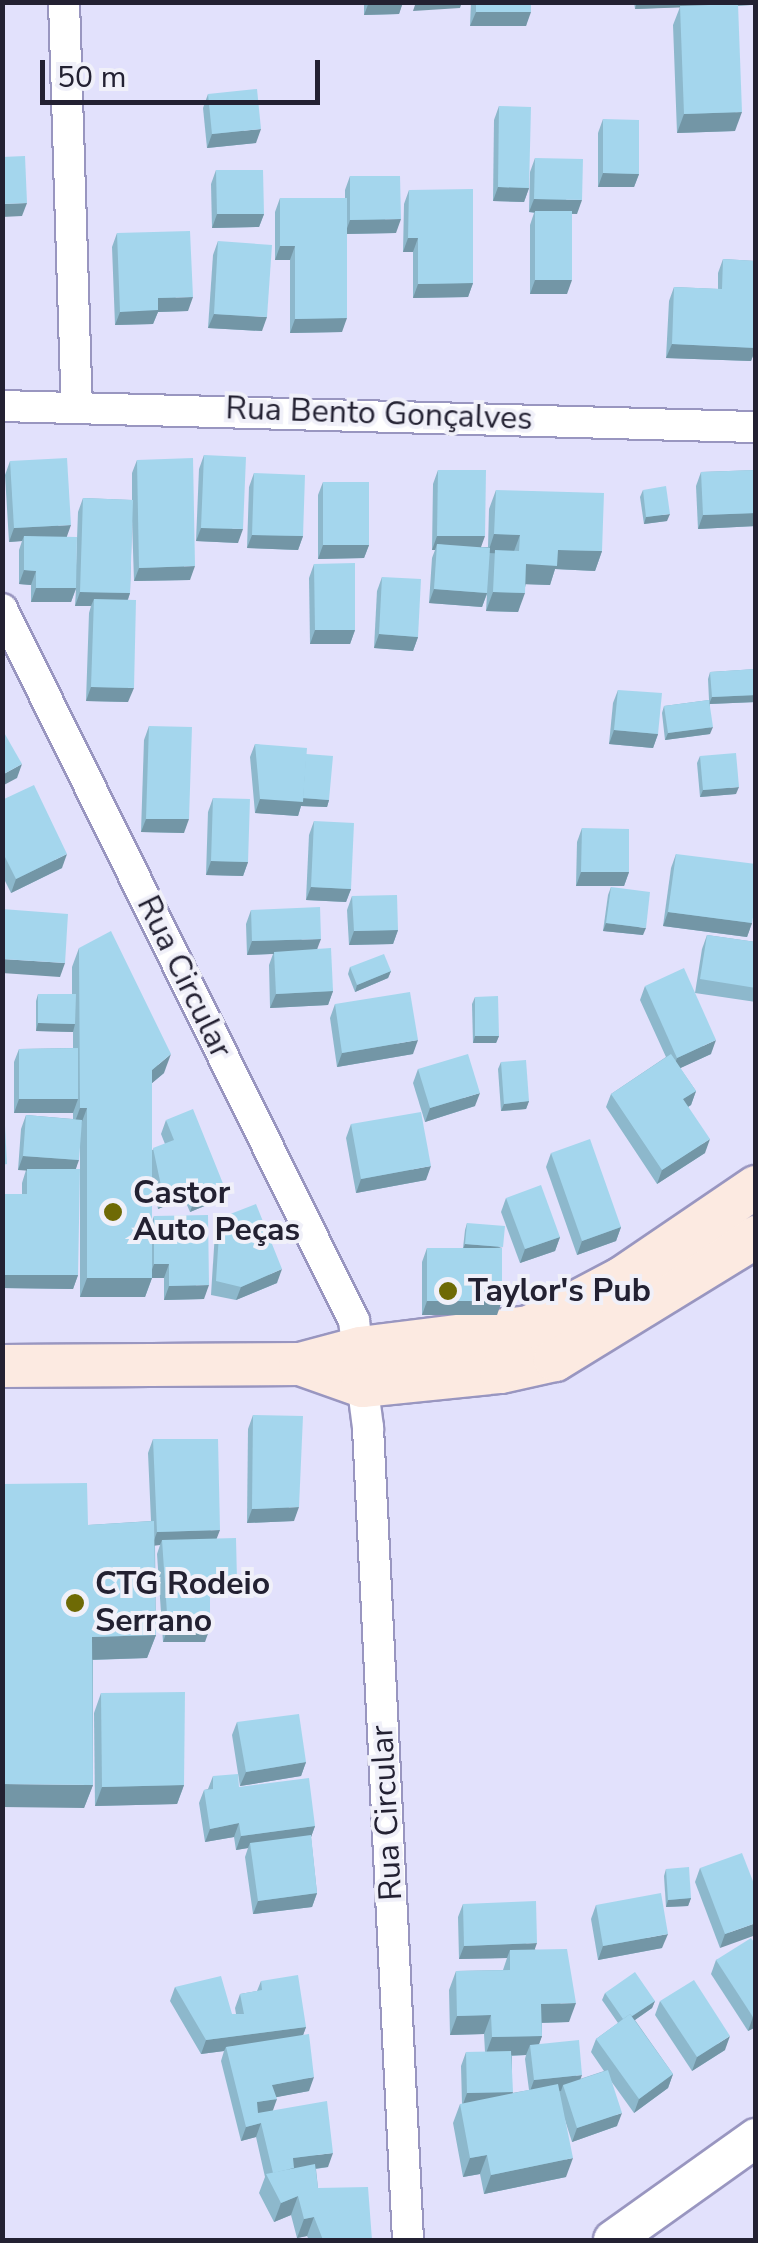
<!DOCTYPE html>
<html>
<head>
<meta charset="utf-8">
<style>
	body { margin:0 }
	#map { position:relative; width:758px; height:2243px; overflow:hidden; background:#e2e1fc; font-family:"Nunito Sans",sans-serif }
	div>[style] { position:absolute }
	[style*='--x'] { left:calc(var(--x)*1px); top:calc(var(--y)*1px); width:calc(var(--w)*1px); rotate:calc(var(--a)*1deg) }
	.roads { filter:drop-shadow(2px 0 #9996c0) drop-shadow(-2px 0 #9996c0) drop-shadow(0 2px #9996c0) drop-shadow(0 -2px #9996c0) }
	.minor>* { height:30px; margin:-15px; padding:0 15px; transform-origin:15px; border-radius:15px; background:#fff }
	.tertiary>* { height:38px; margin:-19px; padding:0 19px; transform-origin:19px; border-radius:19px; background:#fff }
	.secondary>* { height:42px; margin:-21px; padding:0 21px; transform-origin:21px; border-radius:21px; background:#fceae1 }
	.wall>* { inset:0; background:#8db8cc }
	.shaded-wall>* { inset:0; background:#7396a6 }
	.building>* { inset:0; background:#a4d6ed }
	.dots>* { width:28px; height:28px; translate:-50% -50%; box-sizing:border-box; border:5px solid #f0f0f9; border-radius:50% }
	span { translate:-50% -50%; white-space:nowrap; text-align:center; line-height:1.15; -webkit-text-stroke:8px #f0f0f9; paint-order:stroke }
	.street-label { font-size:32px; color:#232132 }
	.poi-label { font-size:32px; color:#232132; font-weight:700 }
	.left { translate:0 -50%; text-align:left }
	.frame { position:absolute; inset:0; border:5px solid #232132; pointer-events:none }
	.scale { position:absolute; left:40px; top:60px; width:280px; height:45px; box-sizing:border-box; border:5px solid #232132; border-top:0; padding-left:12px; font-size:30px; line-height:35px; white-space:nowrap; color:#232132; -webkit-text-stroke:8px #f0f0f9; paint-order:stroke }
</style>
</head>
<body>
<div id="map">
	<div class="roads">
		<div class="minor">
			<div style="--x:64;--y:2;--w:403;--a:88.2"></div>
			<div style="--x:2;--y:406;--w:754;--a:1.6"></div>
			<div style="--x:2;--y:609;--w:794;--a:63.69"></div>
			<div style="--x:354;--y:1321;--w:108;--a:82.5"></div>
			<div style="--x:368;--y:1428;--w:813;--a:87.18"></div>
		</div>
		<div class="tertiary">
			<div style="--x:613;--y:2240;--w:176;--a:-35.5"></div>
		</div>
		<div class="secondary">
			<div style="--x:300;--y:1364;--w:66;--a:19.5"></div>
			<div style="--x:362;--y:1386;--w:140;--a:-5.8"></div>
			<div style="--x:501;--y:1372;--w:55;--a:-12.5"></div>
			<div style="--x:555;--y:1360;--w:236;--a:-31.5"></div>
			<div style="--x:2;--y:1366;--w:298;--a:-0.4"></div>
			<div style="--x:300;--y:1364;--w:62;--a:-14.9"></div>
			<div style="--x:360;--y:1348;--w:170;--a:-7.1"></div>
			<div style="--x:529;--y:1327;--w:105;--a:-27.8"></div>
			<div style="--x:622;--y:1278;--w:162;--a:-34.2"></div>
		</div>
	</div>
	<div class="wall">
		<div style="clip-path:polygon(364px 2px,403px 2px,399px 14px,364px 15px)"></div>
		<div style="clip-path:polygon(471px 2px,531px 2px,526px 26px,470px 26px)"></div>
		<div style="clip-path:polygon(634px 2px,752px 2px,751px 5px,738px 6px,735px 131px,677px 133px,673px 25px,680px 7px,635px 9px)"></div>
		<div style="clip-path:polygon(208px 94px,256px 143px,207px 148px,203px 108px)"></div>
		<div style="clip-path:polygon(499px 106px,529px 188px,524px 202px,493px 201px,494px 120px)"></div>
		<div style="clip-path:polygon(603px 119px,639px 174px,634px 187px,598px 187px,598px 133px)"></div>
		<div style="clip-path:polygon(535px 158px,577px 214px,572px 214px,567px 294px,530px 294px,530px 225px,534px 213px,529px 212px,530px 172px)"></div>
		<div style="clip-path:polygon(216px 170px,264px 214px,259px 227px,212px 228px,211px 184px)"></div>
		<div style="clip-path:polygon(350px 176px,396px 233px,347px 234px,342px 332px,290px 333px,290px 260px,275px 260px,275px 212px,280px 198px,345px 198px,345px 190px)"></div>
		<div style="clip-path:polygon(409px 190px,473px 283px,468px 297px,413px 298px,413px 252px,403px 252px,404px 204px)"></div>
		<div style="clip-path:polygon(117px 233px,188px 311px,158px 312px,153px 324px,115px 325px,112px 247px)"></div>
		<div style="clip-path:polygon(218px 241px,262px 331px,208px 328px,213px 255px)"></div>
		<div style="clip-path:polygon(723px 259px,756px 261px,756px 348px,751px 361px,666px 358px,669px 301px,674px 287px,718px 289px,718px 273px)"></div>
		<div style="clip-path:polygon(204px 455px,238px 543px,196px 541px,199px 469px)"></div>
		<div style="clip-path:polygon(137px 460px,190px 580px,134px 581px,132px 520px,130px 593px,128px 600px,128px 702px,86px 701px,89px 613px,91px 606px,75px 606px,76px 589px,71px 602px,31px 602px,31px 585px,19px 584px,19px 550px,22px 541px,9px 542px,5px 475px,10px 461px,67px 537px,76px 566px,78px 512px,83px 498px,132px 500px,132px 473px)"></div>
		<div style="clip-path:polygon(438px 470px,481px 547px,488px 547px,489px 509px,496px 490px,602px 551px,595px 571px,555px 569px,550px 585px,526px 584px,518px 612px,486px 611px,487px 594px,482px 607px,429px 603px,432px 558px,435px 550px,432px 550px,433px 484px)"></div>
		<div style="clip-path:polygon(756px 470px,756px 526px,698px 529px,696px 486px,701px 472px)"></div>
		<div style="clip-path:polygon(254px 473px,303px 536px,298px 550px,247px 548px,249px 487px)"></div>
		<div style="clip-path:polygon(323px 482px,369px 545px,364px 558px,318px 559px,318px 495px)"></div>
		<div style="clip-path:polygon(643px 490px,667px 521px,644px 524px,640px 497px)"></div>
		<div style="clip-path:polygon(314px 564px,355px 630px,350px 644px,310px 644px,309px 578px)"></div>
		<div style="clip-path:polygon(382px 577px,418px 637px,413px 651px,374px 648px,377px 591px)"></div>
		<div style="clip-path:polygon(756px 669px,756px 702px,710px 704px,710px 734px,665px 740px,662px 713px,664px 706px,709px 700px,708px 679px,710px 672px)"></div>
		<div style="clip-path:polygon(618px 690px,658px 734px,653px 748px,609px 744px,613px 703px)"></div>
		<div style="clip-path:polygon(149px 726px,184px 833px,141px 832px,144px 740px)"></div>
		<div style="clip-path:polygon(255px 744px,306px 754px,329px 800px,327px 807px,301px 806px,298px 816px,255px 813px,250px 757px)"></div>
		<div style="clip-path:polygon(700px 756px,736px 794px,700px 797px,697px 763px)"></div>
		<div style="clip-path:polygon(213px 798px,248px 862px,243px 876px,206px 875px,208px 812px)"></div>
		<div style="clip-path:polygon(2px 800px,62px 868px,11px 893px,2px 875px)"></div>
		<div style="clip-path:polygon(314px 821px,351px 889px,346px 902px,306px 900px,309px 835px)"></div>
		<div style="clip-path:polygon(582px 828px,629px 872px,624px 886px,576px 886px,577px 842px)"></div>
		<div style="clip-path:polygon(676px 854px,752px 923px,747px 937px,663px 926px,671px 868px)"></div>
		<div style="clip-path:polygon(611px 887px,643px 935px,603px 931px,608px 895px)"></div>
		<div style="clip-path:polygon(352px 896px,398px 930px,393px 944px,349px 945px,347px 910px)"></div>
		<div style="clip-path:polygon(251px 910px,318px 949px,333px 991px,328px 1005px,270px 1008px,269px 965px,273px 954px,247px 955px,246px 924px)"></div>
		<div style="clip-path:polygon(707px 935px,756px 942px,756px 1002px,695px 993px,702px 949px)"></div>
		<div style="clip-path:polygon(79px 948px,164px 1073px,152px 1083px,152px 1150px,165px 1144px,161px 1134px,166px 1120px,219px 1200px,190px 1212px,184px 1198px,158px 1209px,152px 1182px,152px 1222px,154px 1216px,204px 1299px,164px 1300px,164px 1278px,152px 1278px,145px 1297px,80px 1297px,80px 1143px,76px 1169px,78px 1275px,73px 1289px,2px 1288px,2px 1194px,22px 1194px,22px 1183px,26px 1170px,18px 1170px,21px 1129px,26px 1115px,73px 1119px,73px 1113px,14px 1113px,14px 1062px,19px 1049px,73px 1048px,73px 1032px,36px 1031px,36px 1001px,38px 994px,72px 994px,72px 967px)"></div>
		<div style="clip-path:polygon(350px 967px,391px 971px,388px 978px,355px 992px,348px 974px)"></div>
		<div style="clip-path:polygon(645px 986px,711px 1054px,680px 1068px,696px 1091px,691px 1105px,688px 1107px,705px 1153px,657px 1184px,606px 1107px,611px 1094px,666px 1057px,640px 1000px)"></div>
		<div style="clip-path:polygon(475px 997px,499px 1036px,496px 1043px,473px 1043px,472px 1004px)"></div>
		<div style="clip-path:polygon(335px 1004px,413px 1054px,337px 1067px,330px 1018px)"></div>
		<div style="clip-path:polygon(501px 1062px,529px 1101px,526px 1109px,501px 1111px,498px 1069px)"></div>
		<div style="clip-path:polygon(418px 1069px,475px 1106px,425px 1122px,413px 1083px)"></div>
		<div style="clip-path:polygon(351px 1124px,426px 1180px,356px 1193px,346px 1138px)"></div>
		<div style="clip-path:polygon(551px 1153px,621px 1227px,616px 1241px,577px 1255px,546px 1167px)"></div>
		<div style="clip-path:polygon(506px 1198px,560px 1237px,555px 1251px,520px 1263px,501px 1212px)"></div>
		<div style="clip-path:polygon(220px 1218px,277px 1283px,236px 1300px,211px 1295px,215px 1232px)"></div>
		<div style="clip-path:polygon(467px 1223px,502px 1249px,497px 1315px,422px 1315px,422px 1262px,427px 1248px,463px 1248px,465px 1230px)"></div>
		<div style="clip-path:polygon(253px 1415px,294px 1521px,247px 1523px,248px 1429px)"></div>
		<div style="clip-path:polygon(153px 1439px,216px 1539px,232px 1595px,210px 1596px,205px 1642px,163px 1642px,157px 1554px,160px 1545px,155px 1545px,156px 1635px,147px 1658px,93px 1660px,93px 1785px,84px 1808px,88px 1525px,151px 1521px,148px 1453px)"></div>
		<div style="clip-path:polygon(101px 1693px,184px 1785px,177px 1804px,95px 1806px,94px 1713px)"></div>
		<div style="clip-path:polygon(237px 1722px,306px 1762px,301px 1776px,240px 1786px,232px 1735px)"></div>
		<div style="clip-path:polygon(213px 1776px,315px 1826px,311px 1837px,317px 1893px,312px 1907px,253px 1914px,245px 1857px,248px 1848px,236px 1850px,234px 1837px,205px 1842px,199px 1803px,204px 1790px,208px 1789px)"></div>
		<div style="clip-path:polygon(700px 1868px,756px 1889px,720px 1948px,695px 1882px)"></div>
		<div style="clip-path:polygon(666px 1869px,691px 1898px,688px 1906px,666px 1907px,664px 1876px)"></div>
		<div style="clip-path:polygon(evenodd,463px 1904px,535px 1949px,569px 2022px,542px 2023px,542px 2036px,539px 2044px,580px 2079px,604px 2071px,591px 2052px,596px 2039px,618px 2023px,602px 2000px,605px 1993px,655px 2001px,652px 2008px,635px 2020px,673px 2074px,668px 2088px,634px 2113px,611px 2081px,617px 2126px,572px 2142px,565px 2120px,566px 2177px,484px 2194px,480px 2174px,463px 2177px,453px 2123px,460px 2104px,462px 2104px,461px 2066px,466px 2052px,485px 2052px,484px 2034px,450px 2035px,449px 1990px,456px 1971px,503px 1970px,507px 1958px,459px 1959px,458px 1917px,463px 1904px,526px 2055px,525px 2059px,529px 2090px,512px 2093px,512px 2056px,526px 2055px)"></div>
		<div style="clip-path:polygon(596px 1905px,662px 1948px,598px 1960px,591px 1919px)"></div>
		<div style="clip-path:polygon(756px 1945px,756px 2027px,748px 2031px,711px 1974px,716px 1960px)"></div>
		<div style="clip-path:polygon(261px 1981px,306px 2027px,303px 2035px,309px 2091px,276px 2097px,272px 2110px,328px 2167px,316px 2169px,318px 2188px,372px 2240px,309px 2240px,307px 2236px,297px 2238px,291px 2215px,274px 2222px,259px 2193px,265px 2177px,256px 2137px,241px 2141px,221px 2061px,224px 2051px,201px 2054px,170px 2001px,175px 1987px,232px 2014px,236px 2014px,235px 2008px,240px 1994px,257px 1991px)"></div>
		<div style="clip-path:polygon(660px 2001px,725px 2050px,692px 2071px,655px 2015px)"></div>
	</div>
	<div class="shaded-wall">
		<div style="clip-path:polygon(369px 2px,403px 2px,399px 14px,364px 15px)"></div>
		<div style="clip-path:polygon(416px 2px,462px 2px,460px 8px,413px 11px)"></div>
		<div style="clip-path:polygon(637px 2px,752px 2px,751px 5px,635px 9px)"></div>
		<div style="clip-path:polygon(476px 12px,531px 12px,526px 26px,470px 26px)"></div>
		<div style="clip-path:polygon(742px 112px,735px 131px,677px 133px,684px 114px)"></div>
		<div style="clip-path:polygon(261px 129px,256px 143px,207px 148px,212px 134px)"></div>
		<div style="clip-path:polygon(603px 173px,639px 174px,634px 187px,598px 187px)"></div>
		<div style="clip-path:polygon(498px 187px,529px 188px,524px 202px,493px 201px)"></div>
		<div style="clip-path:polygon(534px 199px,582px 200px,577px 214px,529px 212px)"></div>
		<div style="clip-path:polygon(27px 203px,22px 216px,2px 217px,2px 204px)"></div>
		<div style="clip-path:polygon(217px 214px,264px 214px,259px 227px,212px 228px)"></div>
		<div style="clip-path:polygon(401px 219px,396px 233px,345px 234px,350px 220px)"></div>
		<div style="clip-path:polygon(408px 238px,418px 238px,413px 252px,403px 252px)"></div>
		<div style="clip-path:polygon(280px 246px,295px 246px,290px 260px,275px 260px)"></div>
		<div style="clip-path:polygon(535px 280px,572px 280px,567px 294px,530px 294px)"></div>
		<div style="clip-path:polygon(473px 283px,468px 297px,413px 298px,418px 284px)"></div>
		<div style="clip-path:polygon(193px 297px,188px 311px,158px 312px,153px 324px,115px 325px,120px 312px,158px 298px)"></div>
		<div style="clip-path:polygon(214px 314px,267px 317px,262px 331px,208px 328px)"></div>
		<div style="clip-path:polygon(347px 318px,342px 332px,290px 333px,295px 319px)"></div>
		<div style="clip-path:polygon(672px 344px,756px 348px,751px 361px,666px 358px)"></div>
		<div style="clip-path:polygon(756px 513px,756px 526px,698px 529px,703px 515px)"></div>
		<div style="clip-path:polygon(670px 514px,667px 521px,644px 524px,646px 517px)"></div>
		<div style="clip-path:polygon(71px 525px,66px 539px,24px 536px,22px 541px,9px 542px,14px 528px)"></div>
		<div style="clip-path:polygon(201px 528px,243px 529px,238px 543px,196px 541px)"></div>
		<div style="clip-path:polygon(494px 534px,520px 535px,513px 554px,488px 553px)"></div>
		<div style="clip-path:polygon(252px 535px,303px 536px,298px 550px,247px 548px)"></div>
		<div style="clip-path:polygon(437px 536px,485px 536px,480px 550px,437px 544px,435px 550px,432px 550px)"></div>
		<div style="clip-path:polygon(323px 545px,369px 545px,364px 558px,318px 559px)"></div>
		<div style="clip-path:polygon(558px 550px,602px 551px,595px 571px,555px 569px,550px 585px,519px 584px,526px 564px)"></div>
		<div style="clip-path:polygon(195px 566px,190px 580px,134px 581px,139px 568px)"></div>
		<div style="clip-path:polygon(24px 570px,36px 571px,31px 585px,19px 584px)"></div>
		<div style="clip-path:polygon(36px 588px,76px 588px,71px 602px,31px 602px)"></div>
		<div style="clip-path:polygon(434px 589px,487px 593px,482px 607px,429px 603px)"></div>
		<div style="clip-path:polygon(80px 592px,130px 593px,125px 607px,94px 599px,91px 606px,75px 606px)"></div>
		<div style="clip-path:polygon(493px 592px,525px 593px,518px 612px,486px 611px)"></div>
		<div style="clip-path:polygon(315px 630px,355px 630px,350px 644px,310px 644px)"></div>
		<div style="clip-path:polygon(379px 634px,418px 637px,413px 651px,374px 648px)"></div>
		<div style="clip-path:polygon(91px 687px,134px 688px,128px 702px,86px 701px)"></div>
		<div style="clip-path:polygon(756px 695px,756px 702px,709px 704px,712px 697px)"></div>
		<div style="clip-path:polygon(713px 727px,710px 734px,665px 740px,668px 733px)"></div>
		<div style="clip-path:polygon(614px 730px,658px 734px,653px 748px,609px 744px)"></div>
		<div style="clip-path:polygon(22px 764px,17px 778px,2px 786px,2px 775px)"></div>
		<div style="clip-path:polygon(739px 787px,736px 794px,700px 797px,703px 790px)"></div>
		<div style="clip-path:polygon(301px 798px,329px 800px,327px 807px,301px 806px,298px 816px,255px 813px,260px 799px)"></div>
		<div style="clip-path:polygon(146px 819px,189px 819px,184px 833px,141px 832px)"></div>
		<div style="clip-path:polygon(67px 854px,62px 868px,11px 893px,16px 879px)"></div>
		<div style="clip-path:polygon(211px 861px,248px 862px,243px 876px,206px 875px)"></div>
		<div style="clip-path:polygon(581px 872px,629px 872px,624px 886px,576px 886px)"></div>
		<div style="clip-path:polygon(311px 887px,351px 889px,346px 902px,306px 900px)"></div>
		<div style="clip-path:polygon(668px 912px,752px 923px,747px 937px,663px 926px)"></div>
		<div style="clip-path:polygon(606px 923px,646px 928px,643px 935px,603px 931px)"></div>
		<div style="clip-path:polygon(398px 930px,393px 944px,349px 945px,354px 931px)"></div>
		<div style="clip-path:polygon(321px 939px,316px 952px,247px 955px,252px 941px)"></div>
		<div style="clip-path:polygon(2px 959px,65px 963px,60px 977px,2px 973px)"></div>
		<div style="clip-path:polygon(391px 971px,388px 978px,355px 992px,357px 985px)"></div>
		<div style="clip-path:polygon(333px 991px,328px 1005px,270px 1008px,276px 994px)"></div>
		<div style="clip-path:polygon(38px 1023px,75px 1024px,73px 1032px,36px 1031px)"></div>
		<div style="clip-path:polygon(475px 1036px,499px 1036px,496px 1043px,473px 1043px)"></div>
		<div style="clip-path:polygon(418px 1040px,413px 1054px,337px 1067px,342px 1053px)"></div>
		<div style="clip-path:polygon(716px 1040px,711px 1054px,672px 1072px,677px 1058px)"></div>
		<div style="clip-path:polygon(171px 1054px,164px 1073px,145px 1089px,152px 1070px)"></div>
		<div style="clip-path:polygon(696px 1091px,691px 1105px,678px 1113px,683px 1099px)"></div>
		<div style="clip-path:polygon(480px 1093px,475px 1106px,425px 1122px,430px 1108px)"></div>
		<div style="clip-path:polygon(19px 1099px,78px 1099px,73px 1113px,14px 1113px)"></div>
		<div style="clip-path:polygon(529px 1101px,526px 1109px,501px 1111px,504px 1104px)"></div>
		<div style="clip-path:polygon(80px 1108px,87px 1108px,80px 1127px,73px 1127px)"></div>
		<div style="clip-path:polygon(710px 1139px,705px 1153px,657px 1184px,662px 1170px)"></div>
		<div style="clip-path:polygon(23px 1156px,79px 1160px,74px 1174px,18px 1170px)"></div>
		<div style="clip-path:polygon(431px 1166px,426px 1180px,356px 1193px,361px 1179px)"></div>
		<div style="clip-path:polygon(189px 1184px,184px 1198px,158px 1209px,163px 1195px)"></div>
		<div style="clip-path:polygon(224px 1186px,219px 1200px,190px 1212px,195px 1198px)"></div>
		<div style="clip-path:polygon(621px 1227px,616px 1241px,577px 1255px,582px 1241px)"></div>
		<div style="clip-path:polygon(560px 1237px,555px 1251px,520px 1263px,525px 1249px)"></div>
		<div style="clip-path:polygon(465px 1244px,503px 1247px,462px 1252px)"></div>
		<div style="clip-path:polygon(154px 1264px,169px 1264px,164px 1278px,152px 1278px,145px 1297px,80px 1297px,87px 1278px,149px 1278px)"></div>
		<div style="clip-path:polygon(282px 1269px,277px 1283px,236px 1300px,241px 1287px)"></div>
		<div style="clip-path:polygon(2px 1275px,78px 1275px,73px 1289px,2px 1288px)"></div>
		<div style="clip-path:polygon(209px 1285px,204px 1299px,164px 1300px,169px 1286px)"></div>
		<div style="clip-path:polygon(427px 1301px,502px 1301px,497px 1315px,422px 1315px)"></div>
		<div style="clip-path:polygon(299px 1507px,294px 1521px,247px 1523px,252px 1509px)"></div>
		<div style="clip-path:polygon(220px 1530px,215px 1543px,162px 1540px,160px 1545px,152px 1546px,157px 1532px)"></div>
		<div style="clip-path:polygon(237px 1581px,232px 1595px,205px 1597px,210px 1583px)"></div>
		<div style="clip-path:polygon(168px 1628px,210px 1628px,205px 1642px,163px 1642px)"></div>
		<div style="clip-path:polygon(156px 1635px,147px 1658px,84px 1660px,92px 1637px)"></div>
		<div style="clip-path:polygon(306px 1762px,301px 1776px,240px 1786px,246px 1772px)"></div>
		<div style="clip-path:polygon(2px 1784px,93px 1785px,84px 1808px,2px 1807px)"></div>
		<div style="clip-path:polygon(184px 1785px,177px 1804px,95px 1806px,102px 1787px)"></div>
		<div style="clip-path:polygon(239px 1823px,234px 1837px,205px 1842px,210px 1829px)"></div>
		<div style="clip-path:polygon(315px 1826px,310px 1840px,250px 1843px,248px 1848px,236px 1850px,241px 1836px)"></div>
		<div style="clip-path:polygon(317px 1893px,312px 1907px,253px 1914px,258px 1901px)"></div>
		<div style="clip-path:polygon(691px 1898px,688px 1906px,666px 1907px,668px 1900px)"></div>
		<div style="clip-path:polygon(756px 1923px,756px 1935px,720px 1948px,725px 1934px)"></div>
		<div style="clip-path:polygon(668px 1934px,662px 1948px,598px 1960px,603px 1946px)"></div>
		<div style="clip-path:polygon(537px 1943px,532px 1957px,510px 1950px,507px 1958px,459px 1959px,464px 1946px)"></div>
		<div style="clip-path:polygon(655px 2001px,652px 2008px,622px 2029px,625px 2021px)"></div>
		<div style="clip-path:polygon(576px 2003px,569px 2022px,534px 2023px,541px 2004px)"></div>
		<div style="clip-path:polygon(491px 2015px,484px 2034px,450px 2035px,457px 2016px)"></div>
		<div style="clip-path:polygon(756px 2016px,756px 2027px,748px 2031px,753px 2017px)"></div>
		<div style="clip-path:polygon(306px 2027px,301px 2041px,226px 2047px,224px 2051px,201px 2054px,206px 2040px)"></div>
		<div style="clip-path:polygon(542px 2036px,535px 2055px,530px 2045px,526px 2055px,485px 2056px,492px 2037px)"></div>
		<div style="clip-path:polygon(730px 2036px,725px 2050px,692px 2071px,697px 2057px)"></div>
		<div style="clip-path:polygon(673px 2074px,668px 2088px,634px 2113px,639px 2099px)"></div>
		<div style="clip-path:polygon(582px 2075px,577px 2089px,563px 2085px,561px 2091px,529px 2094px,534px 2080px)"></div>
		<div style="clip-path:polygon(314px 2077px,309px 2091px,267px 2099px,272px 2085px)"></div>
		<div style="clip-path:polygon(513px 2092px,508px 2105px,462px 2107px,467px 2093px)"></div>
		<div style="clip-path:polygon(277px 2099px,272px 2113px,252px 2116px,257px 2102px)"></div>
		<div style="clip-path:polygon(622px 2113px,617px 2126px,572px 2142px,577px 2128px)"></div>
		<div style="clip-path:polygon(261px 2123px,256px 2137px,241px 2141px,246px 2127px)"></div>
		<div style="clip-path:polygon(333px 2153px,328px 2167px,288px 2172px,293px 2158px)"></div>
		<div style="clip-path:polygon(487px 2155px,480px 2174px,463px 2177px,470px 2158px)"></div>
		<div style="clip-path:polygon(573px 2158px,566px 2177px,484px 2194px,491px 2175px)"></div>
		<div style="clip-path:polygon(298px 2196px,291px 2215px,274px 2222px,281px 2203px)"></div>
		<div style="clip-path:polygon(314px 2217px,307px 2236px,297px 2238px,304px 2219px)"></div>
	</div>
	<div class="building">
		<div style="clip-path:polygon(476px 2px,531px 2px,531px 12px,476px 12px)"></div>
		<div style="clip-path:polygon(738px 4px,742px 112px,684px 114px,680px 6px)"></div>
		<div style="clip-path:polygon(257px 89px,261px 129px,212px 134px,208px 94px)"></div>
		<div style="clip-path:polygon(499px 106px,531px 107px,529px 188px,498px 187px)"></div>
		<div style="clip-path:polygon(603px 119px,639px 120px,639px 174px,603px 173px)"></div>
		<div style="clip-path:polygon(25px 156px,27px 203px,2px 204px,2px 157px)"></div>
		<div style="clip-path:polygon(535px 158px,583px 159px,582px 200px,534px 199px)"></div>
		<div style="clip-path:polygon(216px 170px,263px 170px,264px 214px,217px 214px)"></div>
		<div style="clip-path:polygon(350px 176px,400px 176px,401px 219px,350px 220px)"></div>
		<div style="clip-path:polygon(473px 189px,473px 283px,418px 284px,418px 238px,408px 238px,409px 190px)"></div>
		<div style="clip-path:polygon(280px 198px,347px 198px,347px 318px,295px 319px,295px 246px,280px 246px)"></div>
		<div style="clip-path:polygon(535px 211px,572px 211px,572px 280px,535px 280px)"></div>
		<div style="clip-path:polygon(190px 231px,193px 297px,158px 298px,158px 310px,120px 312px,117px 233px)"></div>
		<div style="clip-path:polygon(218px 241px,272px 245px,267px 317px,214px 314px)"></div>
		<div style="clip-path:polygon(723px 259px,756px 261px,756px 348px,672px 344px,674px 287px,722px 289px)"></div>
		<div style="clip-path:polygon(204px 455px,246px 457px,243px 529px,201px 528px)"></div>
		<div style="clip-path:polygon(67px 458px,71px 525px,14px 528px,10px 461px)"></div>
		<div style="clip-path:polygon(193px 458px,195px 566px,139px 568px,137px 460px)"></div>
		<div style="clip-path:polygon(438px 470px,486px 470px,485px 536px,437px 536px)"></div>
		<div style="clip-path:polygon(756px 470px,756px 513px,703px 515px,701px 472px)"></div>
		<div style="clip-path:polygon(254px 473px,305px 475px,303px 536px,252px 535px)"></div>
		<div style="clip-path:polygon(323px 482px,369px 482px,369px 545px,323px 545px)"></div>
		<div style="clip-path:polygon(666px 486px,670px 514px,646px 517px,643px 490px)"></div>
		<div style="clip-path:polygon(496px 490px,604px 493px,602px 551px,558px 550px,557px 566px,526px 564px,525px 593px,493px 592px,495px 550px,519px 551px,520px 535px,494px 534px)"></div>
		<div style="clip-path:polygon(83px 498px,133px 500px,130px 593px,80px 592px)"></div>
		<div style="clip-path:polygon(24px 536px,77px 537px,76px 588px,36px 588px,36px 571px,24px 570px)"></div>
		<div style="clip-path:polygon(437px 544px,490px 548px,487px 593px,434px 589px)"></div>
		<div style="clip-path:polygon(355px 563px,355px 630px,315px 630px,314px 564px)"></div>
		<div style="clip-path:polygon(382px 577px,421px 579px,418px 637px,379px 634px)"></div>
		<div style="clip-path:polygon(94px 599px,136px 600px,134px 688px,91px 687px)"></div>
		<div style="clip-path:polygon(756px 669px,756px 695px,712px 697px,710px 672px)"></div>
		<div style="clip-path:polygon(618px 690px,662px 693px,658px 734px,614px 730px)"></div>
		<div style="clip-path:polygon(709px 700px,713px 727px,668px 733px,664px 706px)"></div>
		<div style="clip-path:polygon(149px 726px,192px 727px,189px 819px,146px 819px)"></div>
		<div style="clip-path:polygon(2px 729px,22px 764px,2px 775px)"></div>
		<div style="clip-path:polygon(255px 744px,307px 748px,303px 802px,260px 799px)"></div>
		<div style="clip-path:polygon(736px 753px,739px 787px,703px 790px,700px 756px)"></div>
		<div style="clip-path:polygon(306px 754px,333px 756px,329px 800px,303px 798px)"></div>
		<div style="clip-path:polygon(34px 785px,67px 854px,16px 879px,2px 851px,2px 800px)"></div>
		<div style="clip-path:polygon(213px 798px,250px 799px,248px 862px,211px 861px)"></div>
		<div style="clip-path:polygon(314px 821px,354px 823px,351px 889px,311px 887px)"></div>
		<div style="clip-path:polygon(582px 828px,629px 829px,629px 872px,581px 872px)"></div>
		<div style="clip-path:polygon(676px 854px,756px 864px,756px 900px,752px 923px,668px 912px)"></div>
		<div style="clip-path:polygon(611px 887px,650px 892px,646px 928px,606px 923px)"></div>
		<div style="clip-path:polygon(397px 895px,398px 930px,354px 931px,352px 896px)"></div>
		<div style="clip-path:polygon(320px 907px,321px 939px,252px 941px,251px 910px)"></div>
		<div style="clip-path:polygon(2px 909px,68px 914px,65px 963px,2px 959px)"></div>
		<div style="clip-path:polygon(111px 931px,171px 1054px,152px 1070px,152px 1278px,87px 1278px,87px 1108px,80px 1108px,79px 948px)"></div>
		<div style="clip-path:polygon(707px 935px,756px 942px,756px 988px,700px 979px)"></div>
		<div style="clip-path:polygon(331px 948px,333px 991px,276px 994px,274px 952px)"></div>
		<div style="clip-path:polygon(384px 954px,391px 971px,357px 985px,350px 967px)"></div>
		<div style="clip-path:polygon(684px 968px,716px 1040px,677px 1058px,645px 986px)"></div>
		<div style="clip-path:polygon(410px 992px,418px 1040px,342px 1053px,335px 1004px)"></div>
		<div style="clip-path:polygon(38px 994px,76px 994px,75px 1024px,38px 1023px)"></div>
		<div style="clip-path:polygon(498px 996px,499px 1036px,475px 1036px,475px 997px)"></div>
		<div style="clip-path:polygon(78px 1048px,78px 1099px,19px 1099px,19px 1049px)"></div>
		<div style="clip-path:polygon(468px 1054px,480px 1093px,430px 1108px,418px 1069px)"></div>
		<div style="clip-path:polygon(671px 1054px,696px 1091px,683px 1099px,710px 1139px,662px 1170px,611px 1094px)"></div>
		<div style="clip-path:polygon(526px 1060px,529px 1101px,504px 1104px,501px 1062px)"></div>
		<div style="clip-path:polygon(2px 1107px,4px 1107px,7px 1164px,2px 1165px)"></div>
		<div style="clip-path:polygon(193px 1109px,224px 1186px,195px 1198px,189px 1184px,163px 1195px,153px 1148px,174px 1140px,166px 1120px)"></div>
		<div style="clip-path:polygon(421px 1112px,431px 1166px,361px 1179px,351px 1124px)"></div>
		<div style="clip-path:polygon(26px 1115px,82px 1120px,79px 1160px,23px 1156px)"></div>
		<div style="clip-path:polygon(590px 1139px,621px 1227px,582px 1241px,551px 1153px)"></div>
		<div style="clip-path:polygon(27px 1169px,80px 1169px,78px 1275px,2px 1275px,2px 1194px,27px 1194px)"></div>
		<div style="clip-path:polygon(541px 1185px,560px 1237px,525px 1249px,506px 1198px)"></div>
		<div style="clip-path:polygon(256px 1204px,282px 1269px,241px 1287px,216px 1281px,220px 1218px)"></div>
		<div style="clip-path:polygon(208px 1215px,209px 1285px,169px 1286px,169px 1264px,154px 1264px,154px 1216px)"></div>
		<div style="clip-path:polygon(467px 1223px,505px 1226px,503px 1247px,465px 1244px)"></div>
		<div style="clip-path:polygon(427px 1248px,502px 1248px,502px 1301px,427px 1301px)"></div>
		<div style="clip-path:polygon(253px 1415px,303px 1416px,299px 1507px,252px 1509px)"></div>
		<div style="clip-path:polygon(153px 1439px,218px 1439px,220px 1530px,157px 1532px)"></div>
		<div style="clip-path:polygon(87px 1483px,88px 1525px,154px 1521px,156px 1635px,92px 1637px,93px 1785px,2px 1784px,2px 1484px)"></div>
		<div style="clip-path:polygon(236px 1538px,237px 1581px,210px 1583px,210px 1628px,168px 1628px,162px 1540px)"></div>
		<div style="clip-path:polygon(185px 1692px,184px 1785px,102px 1787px,101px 1693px)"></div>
		<div style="clip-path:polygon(299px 1714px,306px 1762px,246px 1772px,237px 1722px)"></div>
		<div style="clip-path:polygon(238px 1774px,239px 1787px,309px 1778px,315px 1826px,241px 1836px,239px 1823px,210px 1829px,204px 1790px,213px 1789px,213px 1776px)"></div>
		<div style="clip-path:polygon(311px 1835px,317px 1893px,258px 1901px,250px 1843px)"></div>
		<div style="clip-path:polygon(742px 1853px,756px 1889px,756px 1923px,725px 1934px,700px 1868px)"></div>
		<div style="clip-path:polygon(689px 1867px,691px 1898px,668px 1900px,666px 1869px)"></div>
		<div style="clip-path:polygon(661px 1893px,668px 1934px,603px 1946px,596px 1905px)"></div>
		<div style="clip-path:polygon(536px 1901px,537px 1943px,464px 1946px,463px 1904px)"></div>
		<div style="clip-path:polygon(751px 1938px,756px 1945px,756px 2016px,753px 2017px,716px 1960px)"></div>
		<div style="clip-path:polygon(567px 1949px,576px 2003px,541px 2004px,542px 2036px,492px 2037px,491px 2015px,457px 2016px,456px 1971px,510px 1970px,510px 1950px)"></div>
		<div style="clip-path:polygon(635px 1972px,655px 2001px,632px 2016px,630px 2014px,623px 2019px,605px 1993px)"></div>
		<div style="clip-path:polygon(298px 1975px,306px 2027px,206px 2040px,175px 1987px,221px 1976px,232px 2014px,244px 2014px,240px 1994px,262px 1990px,261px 1981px)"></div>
		<div style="clip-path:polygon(694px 1980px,730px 2036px,697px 2057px,660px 2001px)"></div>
		<div style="clip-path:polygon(630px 2014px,673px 2074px,639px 2099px,596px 2039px)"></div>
		<div style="clip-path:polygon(309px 2034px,314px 2077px,272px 2085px,277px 2099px,257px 2102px,258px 2113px,327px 2101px,333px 2153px,293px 2158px,294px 2168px,273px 2173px,261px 2123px,246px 2127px,226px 2047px)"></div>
		<div style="clip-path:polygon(579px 2040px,582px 2075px,534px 2080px,530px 2045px)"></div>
		<div style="clip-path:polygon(511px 2051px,513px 2092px,467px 2093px,466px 2052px)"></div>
		<div style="clip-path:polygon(608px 2070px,622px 2113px,577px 2128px,563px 2085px)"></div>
		<div style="clip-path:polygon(558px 2084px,573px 2158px,491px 2175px,487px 2155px,470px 2158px,460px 2104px)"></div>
		<div style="clip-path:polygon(315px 2164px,318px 2188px,368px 2187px,372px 2240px,323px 2240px,314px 2217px,304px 2219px,298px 2196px,281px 2203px,266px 2174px)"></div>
	</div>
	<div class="dots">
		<div style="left:113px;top:1212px;background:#6e6a05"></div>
		<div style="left:448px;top:1291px;background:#6e6a05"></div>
		<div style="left:75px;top:1603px;background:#6e6a05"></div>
	</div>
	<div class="street-label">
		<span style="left:379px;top:414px;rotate:2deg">Rua Bento Gonçalves</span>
		<span style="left:184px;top:977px;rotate:64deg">Rua Circular</span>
		<span style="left:387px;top:1813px;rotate:-93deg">Rua Circular</span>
	</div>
	<div class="poi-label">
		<span class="left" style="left:133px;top:1212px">Castor<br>Auto Peças</span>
		<span class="left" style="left:468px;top:1291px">Taylor's Pub</span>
		<span class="left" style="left:95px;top:1603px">CTG Rodeio<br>Serrano</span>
	</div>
	<div class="frame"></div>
	<div class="scale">50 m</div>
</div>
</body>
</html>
